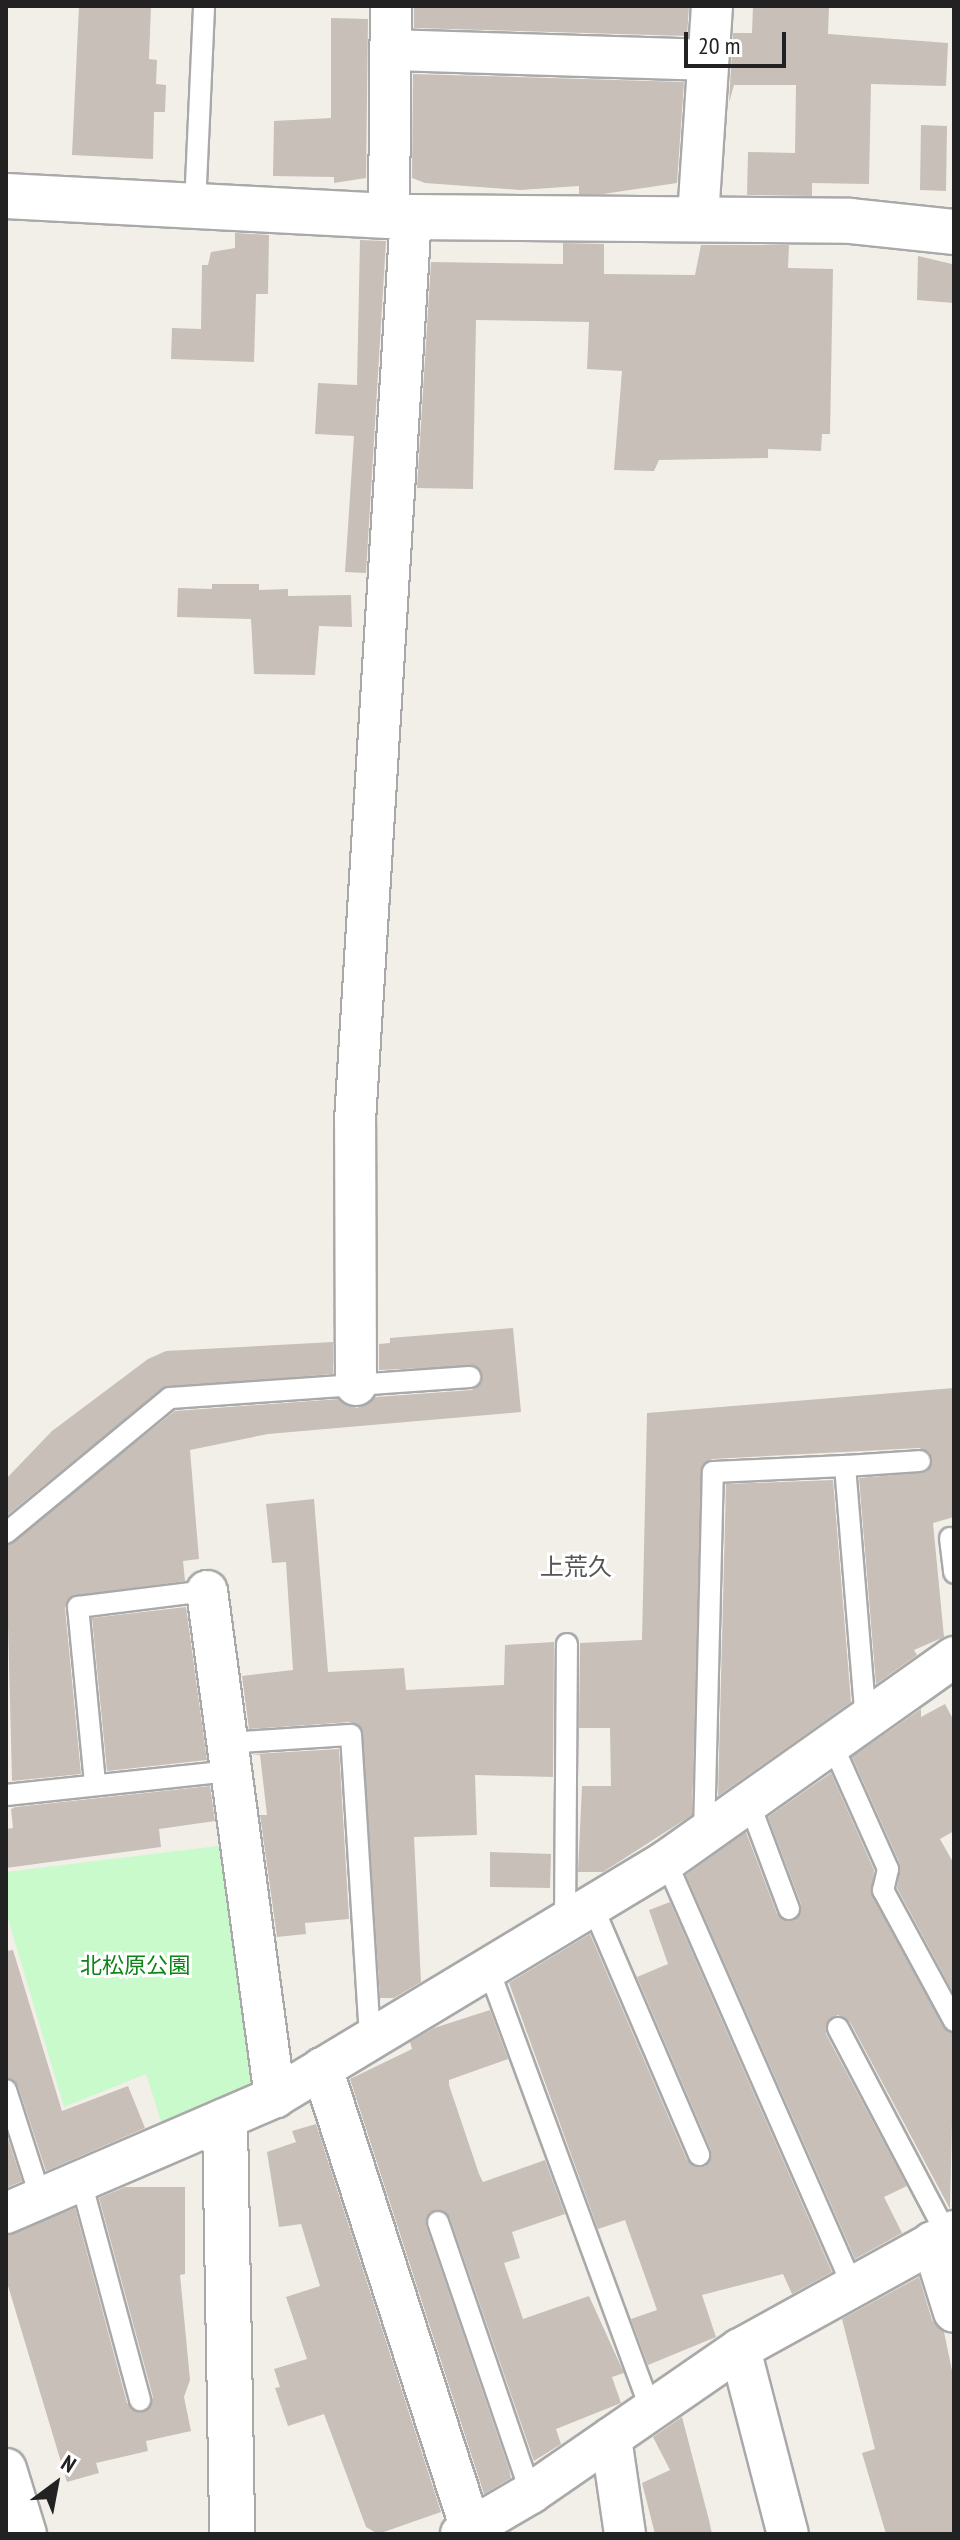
<!DOCTYPE html>
<html>
<head>
<meta charset="utf-8">
<style>
	body { margin:0 }
	#map { position:relative; width:960px; height:2540px; overflow:hidden; background:#f2efe9; font-family:"PT Sans Narrow","Noto Sans JP",sans-serif }
	div>[style] { position:absolute }
	[style*='--x'] { left:calc(var(--x)*1px); top:calc(var(--y)*1px); width:calc(var(--w)*1px); rotate:calc(var(--a)*1deg) }
	.park>* { inset:0; background:#c8facc }
	.building>* { inset:0; background:#c7bfb8 }
	.roads { filter:drop-shadow(2px 0 #a9a9a9) drop-shadow(-2px 0 #a9a9a9) drop-shadow(0 2px #a9a9a9) drop-shadow(0 -2px #a9a9a9) }
	.service>* { height:20px; margin:-10px; padding:0 10px; transform-origin:10px; border-radius:10px; background:#fff }
	.minor>* { height:40px; margin:-20px; padding:0 20px; transform-origin:20px; border-radius:20px; background:#fff }
	.tertiary>* { height:44px; margin:-22px; padding:0 22px; transform-origin:22px; border-radius:22px; background:#fff }
	span { translate:-50% -50%; white-space:nowrap; text-align:center; line-height:1.15; -webkit-text-stroke:6px #fff; paint-order:stroke }
	.park-label { font-size:22px; color:#0c8416 }
	.neighbourhood-label { font-size:24px; color:#555 }
	.frame { position:absolute; inset:0; border:8px solid #222; pointer-events:none }
	.north { position:absolute; left:16px; top:2444px; width:80px; height:80px; -webkit-text-stroke:6px #fff; paint-order:stroke; rotate:32deg; font-size:22px; font-weight:700; line-height:32px; text-align:center; color:#222 }
	.north::after { content:''; display:block; margin:auto; width:28px; height:36px; background:#222; clip-path:polygon(50% 0,100% 100%,50% 72%,0 100%) }
	.scale { position:absolute; left:684px; top:32px; width:102px; height:36px; box-sizing:border-box; border:4px solid #222; border-top:0; padding-left:10px; font-size:24px; line-height:28px; white-space:nowrap; color:#222; -webkit-text-stroke:6px #fff; paint-order:stroke }
</style>
</head>
<body>
<div id="map">
	<div class="park">
		<div style="clip-path:polygon(226px 1845px,259px 2076px,246px 2096px,166px 2137px,146px 2074px,64px 2107px,6px 1912px,6px 1872px)"></div>
	</div>
	<div class="building">
		<div style="clip-path:polygon(79px 6px,151px 6px,149px 59px,157px 60px,156px 84px,166px 85px,165px 112px,154px 112px,153px 159px,72px 155px)"></div>
		<div style="clip-path:polygon(414px 6px,689px 6px,687px 36px,414px 28px)"></div>
		<div style="clip-path:polygon(753px 6px,829px 6px,828px 34px,948px 43px,946px 86px,871px 84px,869px 184px,812px 183px,812px 196px,747px 195px,748px 152px,795px 153px,796px 85px,734px 85px,729px 103px,733px 33px,752px 33px)"></div>
		<div style="clip-path:polygon(331px 18px,368px 19px,366px 178px,334px 183px,334px 177px,273px 176px,274px 121px,331px 118px)"></div>
		<div style="clip-path:polygon(413px 74px,684px 82px,677px 183px,603px 194px,579px 194px,579px 186px,520px 190px,425px 183px,412px 178px)"></div>
		<div style="clip-path:polygon(921px 125px,947px 126px,946px 191px,920px 190px)"></div>
		<div style="clip-path:polygon(235px 233px,269px 235px,268px 294px,256px 294px,254px 362px,171px 359px,172px 328px,201px 329px,202px 265px,208px 265px,211px 252px,235px 248px)"></div>
		<div style="clip-path:polygon(360px 240px,386px 241px,366px 573px,345px 572px,354px 436px,315px 434px,318px 383px,357px 385px)"></div>
		<div style="clip-path:polygon(563px 243px,604px 244px,604px 274px,695px 275px,701px 245px,789px 245px,788px 268px,833px 269px,830px 434px,822px 434px,821px 451px,768px 449px,768px 458px,659px 460px,654px 471px,614px 470px,622px 371px,587px 369px,589px 322px,476px 320px,473px 489px,417px 488px,431px 262px,563px 264px)"></div>
		<div style="clip-path:polygon(918px 256px,952px 264px,954px 303px,917px 300px)"></div>
		<div style="clip-path:polygon(212px 584px,259px 584px,259px 590px,288px 589px,288px 596px,351px 595px,352px 627px,319px 626px,315px 675px,254px 674px,251px 619px,177px 617px,178px 588px,212px 589px)"></div>
		<div style="clip-path:polygon(513px 1328px,521px 1412px,268px 1434px,190px 1450px,199px 1559px,183px 1561px,185px 1581px,70px 1597px,65px 1608px,81px 1774px,12px 1781px,6px 1546px,175px 1411px,339px 1399px,357px 1408px,376px 1397px,472px 1390px,482px 1382px,476px 1366px,379px 1370px,379px 1344px,390px 1343px,390px 1338px)"></div>
		<div style="clip-path:polygon(333px 1342px,333px 1374px,163px 1388px,6px 1516px,6px 1479px,52px 1431px,148px 1359px,166px 1351px)"></div>
		<div style="clip-path:polygon(954px 1388px,954px 1517px,933px 1523px,944px 1637px,914px 1650px,917px 1655px,876px 1684px,859px 1478px,927px 1472px,930px 1453px,919px 1448px,712px 1459px,702px 1465px,692px 1815px,603px 1872px,578px 1872px,582px 1786px,611px 1786px,610px 1728px,579px 1728px,580px 1643px,642px 1640px,647px 1413px)"></div>
		<div style="clip-path:polygon(833px 1480px,851px 1702px,718px 1796px,726px 1484px)"></div>
		<div style="clip-path:polygon(314px 1499px,328px 1672px,404px 1668px,406px 1690px,504px 1685px,505px 1645px,554px 1642px,553px 1777px,475px 1775px,477px 1835px,414px 1837px,421px 1982px,394px 1998px,380px 1998px,362px 1729px,350px 1722px,249px 1729px,242px 1676px,293px 1670px,286px 1562px,272px 1563px,266px 1504px)"></div>
		<div style="clip-path:polygon(186px 1607px,207px 1760px,107px 1771px,92px 1618px)"></div>
		<div style="clip-path:polygon(945px 1704px,954px 1721px,954px 1831px,940px 1839px,954px 1864px,954px 1994px,897px 1888px,900px 1864px,852px 1757px,921px 1709px,921px 1717px)"></div>
		<div style="clip-path:polygon(339px 1749px,349px 1919px,305px 1923px,306px 1934px,277px 1937px,260px 1815px,267px 1815px,260px 1755px,252px 1754px)"></div>
		<div style="clip-path:polygon(831px 1773px,874px 1870px,872px 1896px,943px 2027px,954px 2034px,950px 2209px,850px 2022px,838px 2015px,827px 2022px,826px 2034px,907px 2186px,884px 2197px,902px 2233px,855px 2259px,686px 1875px,746px 1832px,777px 1914px,794px 1921px,801px 1904px,768px 1817px)"></div>
		<div style="clip-path:polygon(210px 1786px,215px 1821px,159px 1829px,161px 1847px,6px 1868px,6px 1829px,13px 1828px,11px 1809px,16px 1807px)"></div>
		<div style="clip-path:polygon(490px 1852px,551px 1854px,550px 1888px,490px 1887px)"></div>
		<div style="clip-path:polygon(670px 1902px,832px 2272px,792px 2294px,783px 2274px,702px 2295px,716px 2337px,648px 2365px,631px 2319px,657px 2310px,625px 2220px,598px 2229px,509px 1983px,590px 1934px,687px 2160px,705px 2167px,711px 2150px,637px 1977px,668px 1964px,649px 1910px)"></div>
		<div style="clip-path:polygon(13px 1950px,62px 2111px,128px 2086px,145px 2128px,46px 2171px,18px 2086px,6px 2077px,6px 1951px)"></div>
		<div style="clip-path:polygon(490px 2010px,508px 2059px,449px 2080px,449px 2085px,479px 2174px,483px 2182px,545px 2160px,565px 2214px,512px 2232px,520px 2258px,504px 2263px,523px 2319px,589px 2296px,624px 2373px,612px 2377px,621px 2403px,556px 2429px,561px 2444px,534px 2461px,450px 2218px,441px 2210px,429px 2213px,426px 2226px,509px 2469px,511px 2478px,484px 2494px,350px 2079px,412px 2049px,410px 2042px,434px 2028px)"></div>
		<div style="clip-path:polygon(316px 2124px,441px 2512px,378px 2534px,366px 2527px,324px 2414px,288px 2426px,275px 2388px,280px 2387px,274px 2369px,307px 2359px,286px 2297px,320px 2286px,301px 2224px,279px 2227px,267px 2152px,296px 2142px,292px 2131px)"></div>
		<div style="clip-path:polygon(6px 2133px,22px 2181px,6px 2188px)"></div>
		<div style="clip-path:polygon(125px 2187px,185px 2187px,185px 2274px,180px 2275px,190px 2380px,184px 2397px,191px 2431px,146px 2441px,148px 2451px,96px 2463px,99px 2473px,67px 2482px,6px 2279px,6px 2236px,75px 2208px,127px 2403px,144px 2412px,153px 2397px,99px 2198px)"></div>
		<div style="clip-path:polygon(919px 2277px,932px 2320px,944px 2332px,954px 2380px,954px 2534px,886px 2534px,862px 2453px,875px 2449px,842px 2319px)"></div>
		<div style="clip-path:polygon(682px 2417px,709px 2520px,712px 2534px,655px 2534px,642px 2483px,670px 2470px,653px 2437px)"></div>
	</div>
	<div class="roads">
		<div class="service">
			<div style="--x:195;--y:206;--w:200;--a:-87.4"></div>
			<div style="--x:845;--y:1466;--w:75;--a:-3.8"></div>
			<div style="--x:6;--y:1533;--w:212;--a:-39.5"></div>
			<div style="--x:170;--y:1398;--w:301;--a:-4"></div>
			<div style="--x:950;--y:1538;--w:35;--a:83"></div>
			<div style="--x:226;--y:1743;--w:125;--a:-3.7"></div>
			<div style="--x:351;--y:1735;--w:306;--a:86.4"></div>
			<div style="--x:833;--y:1746;--w:135;--a:65.9"></div>
			<div style="--x:888;--y:1869;--w:22;--a:103"></div>
			<div style="--x:883;--y:1890;--w:149;--a:61.5"></div>
			<div style="--x:95;--y:1783;--w:177;--a:-95.5"></div>
			<div style="--x:78;--y:1607;--w:130;--a:-7.1"></div>
			<div style="--x:6;--y:1795;--w:224;--a:-6.1"></div>
			<div style="--x:750;--y:1805;--w:111;--a:69.4"></div>
			<div style="--x:704;--y:1835;--w:363;--a:-88.6"></div>
			<div style="--x:713;--y:1472;--w:132;--a:-2.6"></div>
			<div style="--x:845;--y:1466;--w:257;--a:85.3"></div>
			<div style="--x:666;--y:1861;--w:462;--a:66.3"></div>
			<div style="--x:592;--y:1905;--w:272;--a:66.8"></div>
			<div style="--x:565;--y:1922;--w:278;--a:-89.6"></div>
			<div style="--x:489;--y:1970;--w:469;--a:69.8"></div>
			<div style="--x:838;--y:2028;--w:234;--a:62.2"></div>
			<div style="--x:6;--y:2090;--w:114;--a:72.2"></div>
			<div style="--x:82;--y:2185;--w:223;--a:74.9"></div>
			<div style="--x:438;--y:2222;--w:287;--a:71.1"></div>
		</div>
		<div class="minor">
			<div style="--x:391;--y:50;--w:316;--a:1.8"></div>
			<div style="--x:389;--y:216;--w:210;--a:-89.5"></div>
			<div style="--x:698;--y:217;--w:211;--a:-86.2"></div>
			<div style="--x:356;--y:1385;--w:264;--a:-90.2"></div>
			<div style="--x:355;--y:1121;--w:906;--a:-86.46"></div>
			<div style="--x:207;--y:1591;--w:511;--a:82.35"></div>
			<div style="--x:322;--y:2068;--w:482;--a:72.1"></div>
			<div style="--x:6;--y:2213;--w:293;--a:-23.3"></div>
			<div style="--x:275;--y:2097;--w:457;--a:-31.1"></div>
			<div style="--x:666;--y:1861;--w:353;--a:-35.3"></div>
			<div style="--x:932;--y:2242;--w:73;--a:72.6"></div>
			<div style="--x:740;--y:2349;--w:191;--a:75.5"></div>
			<div style="--x:611;--y:2438;--w:97;--a:81.7"></div>
			<div style="--x:6;--y:2469;--w:68;--a:72.9"></div>
			<div style="--x:461;--y:2534;--w:81;--a:-30.4"></div>
			<div style="--x:531;--y:2493;--w:254;--a:-34.6"></div>
			<div style="--x:740;--y:2349;--w:244;--a:-28.9"></div>
		</div>
		<div class="tertiary">
			<div style="--x:6;--y:196;--w:406;--a:3"></div>
			<div style="--x:411;--y:217;--w:439;--a:0.5"></div>
			<div style="--x:850;--y:221;--w:105;--a:6"></div>
			<div style="--x:225;--y:2121;--w:413;--a:89"></div>
		</div>
	</div>
	<div class="park-label">
		<span style="left:135px;top:1966px">北松原公園</span>
	</div>
	<div class="neighbourhood-label">
		<span style="left:576px;top:1567px">上荒久</span>
	</div>
	<div class="frame"></div>
	<div class="north">N</div>
	<div class="scale">20 m</div>
</div>
</body>
</html>
